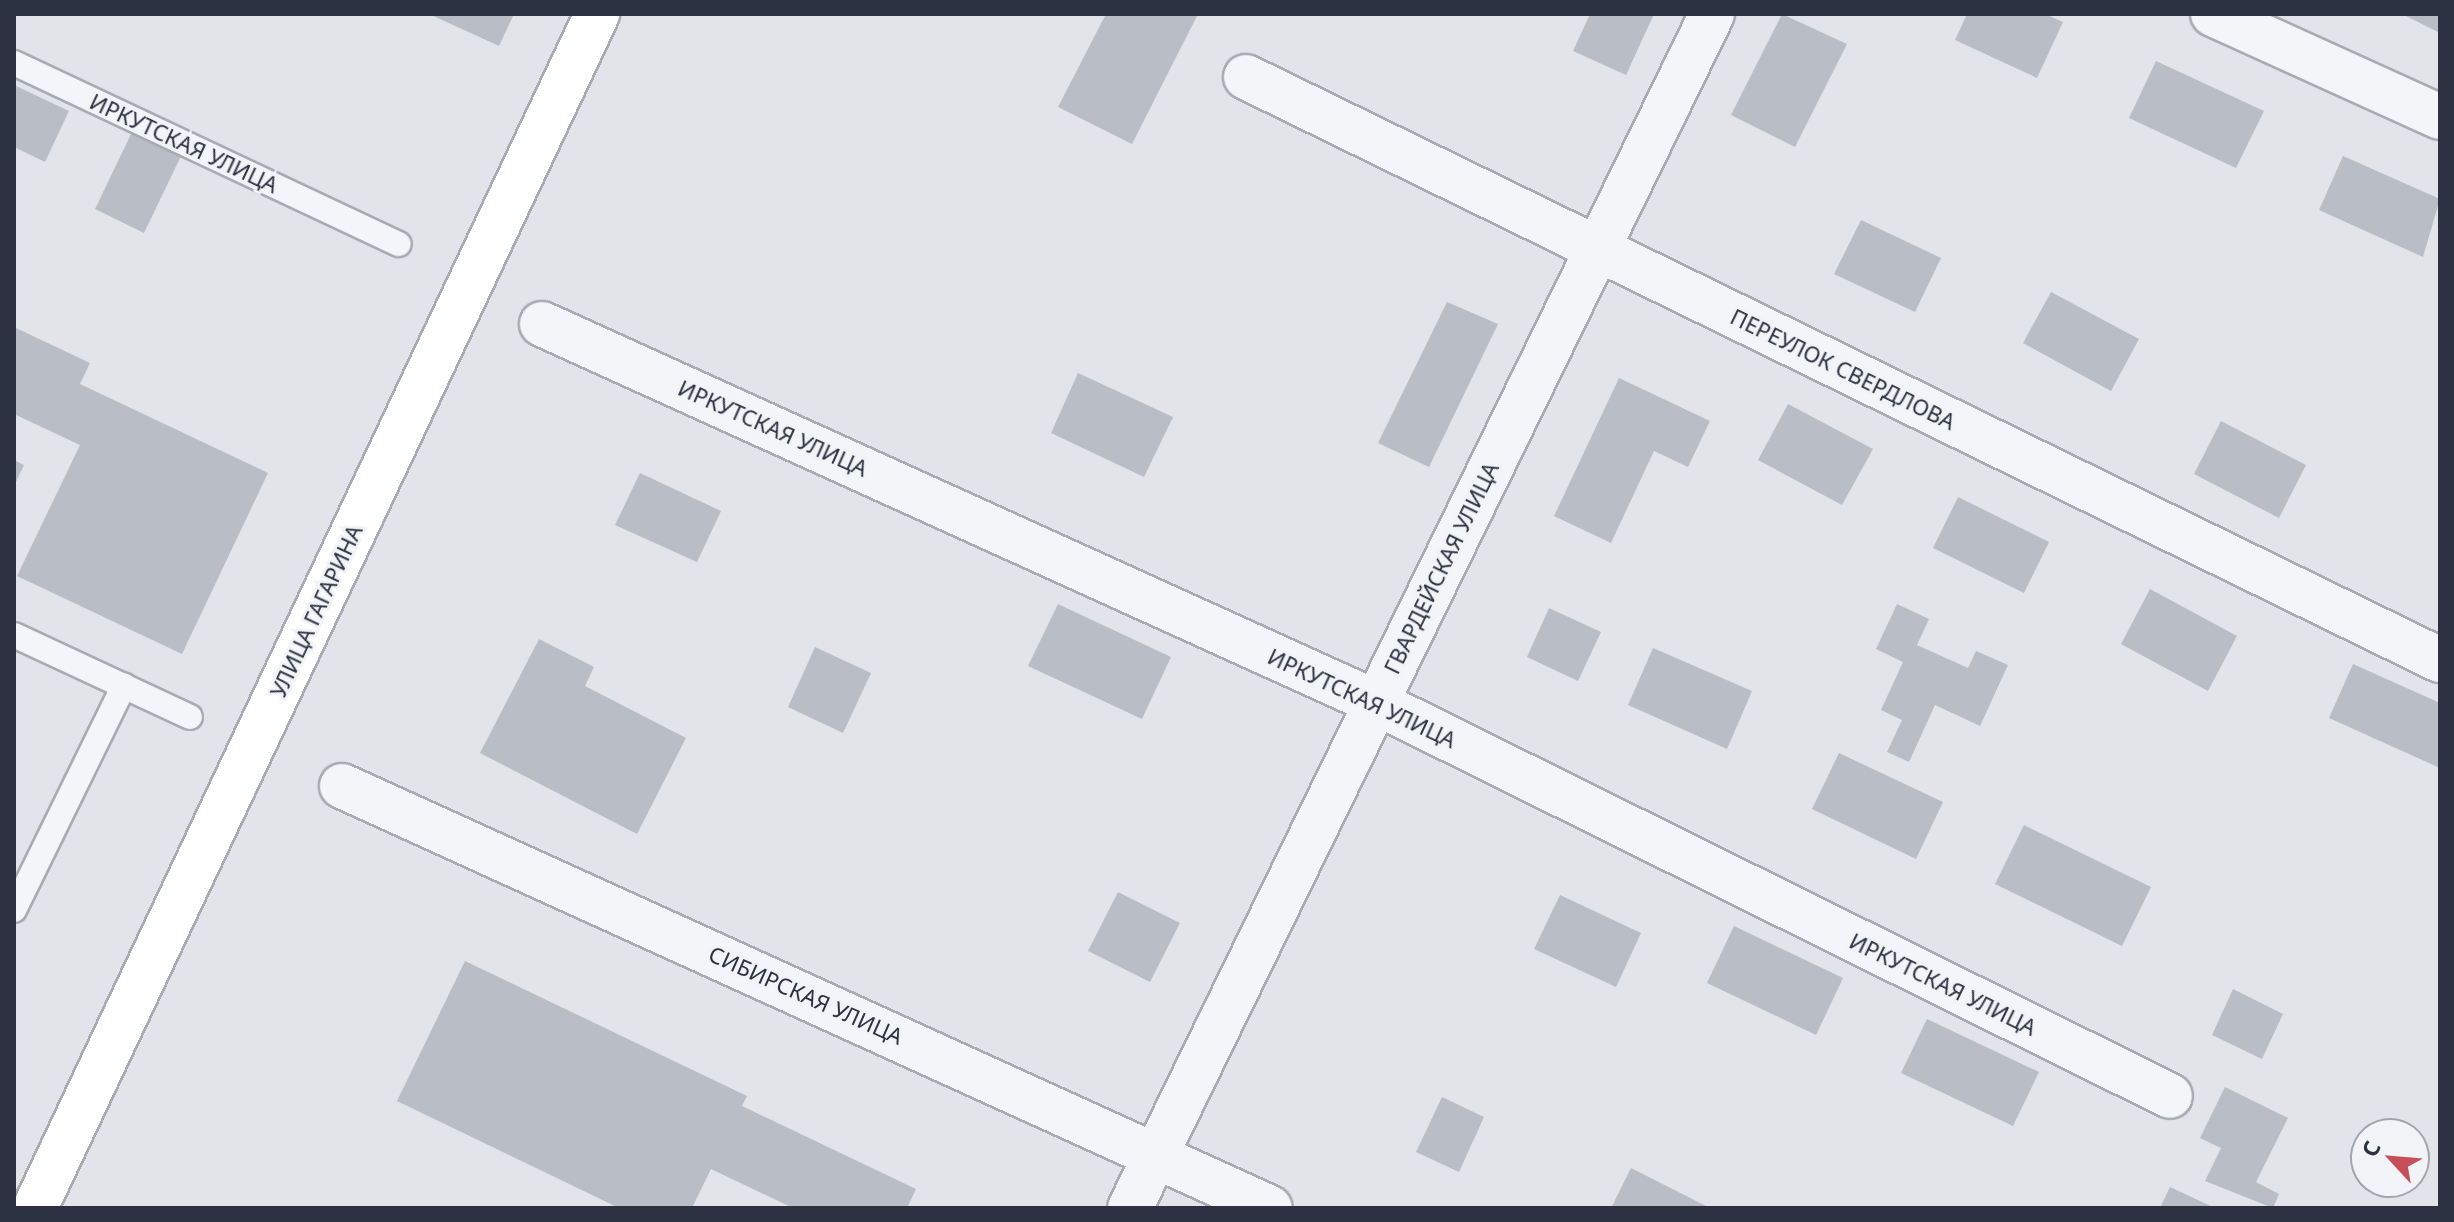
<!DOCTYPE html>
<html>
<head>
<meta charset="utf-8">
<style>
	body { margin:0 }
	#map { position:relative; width:2454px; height:1222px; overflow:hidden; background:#e2e4e9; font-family:"Noto Sans",sans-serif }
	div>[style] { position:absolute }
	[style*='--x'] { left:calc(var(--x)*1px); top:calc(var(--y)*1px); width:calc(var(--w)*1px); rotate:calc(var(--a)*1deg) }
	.building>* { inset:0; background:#b9bdc6 }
	.roads { filter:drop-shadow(2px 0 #a7abb3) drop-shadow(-2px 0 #a7abb3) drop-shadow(0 2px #a7abb3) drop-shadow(0 -2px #a7abb3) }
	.lane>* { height:24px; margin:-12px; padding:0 12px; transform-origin:12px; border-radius:12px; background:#f4f5f8 }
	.street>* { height:44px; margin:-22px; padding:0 22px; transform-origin:22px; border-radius:22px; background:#f4f5f8 }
	.secondary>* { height:44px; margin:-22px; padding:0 22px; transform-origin:22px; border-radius:22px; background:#fff }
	span { translate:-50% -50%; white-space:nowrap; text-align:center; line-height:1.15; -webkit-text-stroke:6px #f1f3f7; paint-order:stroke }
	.street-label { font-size:22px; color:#2b3140 }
	.frame { position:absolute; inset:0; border:16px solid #2b3140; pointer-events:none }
	.north { position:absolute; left:2350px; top:1118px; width:80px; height:80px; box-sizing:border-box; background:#f1f3f7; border:2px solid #a2a5ae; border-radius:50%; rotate:296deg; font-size:22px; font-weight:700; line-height:32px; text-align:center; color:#2b3140 }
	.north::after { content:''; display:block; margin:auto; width:28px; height:36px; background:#c64f57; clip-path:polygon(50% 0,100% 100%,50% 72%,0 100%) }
</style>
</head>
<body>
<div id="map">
	<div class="building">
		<div style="clip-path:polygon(429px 14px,514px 14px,499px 46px)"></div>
		<div style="clip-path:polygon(1106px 14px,1198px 14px,1132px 144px,1058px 107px)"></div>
		<div style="clip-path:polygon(1590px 14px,1654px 14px,1626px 75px,1573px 51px)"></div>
		<div style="clip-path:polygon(1782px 14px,1847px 44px,1795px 147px,1731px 115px)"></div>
		<div style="clip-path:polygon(1967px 14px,2045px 14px,2063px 22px,2037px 78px,1955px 40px)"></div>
		<div style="clip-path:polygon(2402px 14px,2440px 14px,2440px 33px)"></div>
		<div style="clip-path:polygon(2156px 61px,2264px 111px,2236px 168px,2129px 118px)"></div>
		<div style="clip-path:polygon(16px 86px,69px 111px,45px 162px,14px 147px)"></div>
		<div style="clip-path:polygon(132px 132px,181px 156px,144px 233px,95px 209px)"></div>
		<div style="clip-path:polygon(2343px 156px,2440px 199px,2423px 257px,2319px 210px)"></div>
		<div style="clip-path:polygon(1861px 220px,1941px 258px,1915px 312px,1834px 274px)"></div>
		<div style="clip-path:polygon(2051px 292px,2139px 339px,2111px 391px,2023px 343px)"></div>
		<div style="clip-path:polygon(1447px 302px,1498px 324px,1429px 467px,1378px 443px)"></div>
		<div style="clip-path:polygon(14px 327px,90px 363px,80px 384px,268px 473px,182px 654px,17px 576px,80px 445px,14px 414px)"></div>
		<div style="clip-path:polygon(1078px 373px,1173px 417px,1144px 477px,1051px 433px)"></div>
		<div style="clip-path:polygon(1619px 378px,1710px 421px,1688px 467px,1654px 451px,1611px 543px,1554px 516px)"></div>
		<div style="clip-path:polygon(1788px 404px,1873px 449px,1842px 505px,1758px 460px)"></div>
		<div style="clip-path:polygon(2221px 421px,2306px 465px,2279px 518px,2194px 474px)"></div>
		<div style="clip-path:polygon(14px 460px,24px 465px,14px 486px)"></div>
		<div style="clip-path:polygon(640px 473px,721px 511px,697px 562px,615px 525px)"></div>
		<div style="clip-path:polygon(1958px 497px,2049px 542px,2024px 593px,1933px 548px)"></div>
		<div style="clip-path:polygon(2150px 589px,2237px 636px,2208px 691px,2121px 644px)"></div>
		<div style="clip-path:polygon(1058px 604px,1171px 657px,1142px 719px,1028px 666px)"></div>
		<div style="clip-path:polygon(1897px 604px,1929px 619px,1917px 645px,1968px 668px,1976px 651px,2008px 665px,1980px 726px,1935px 705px,1909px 762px,1887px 752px,1902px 720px,1881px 710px,1903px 662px,1876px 649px)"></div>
		<div style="clip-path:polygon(1549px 608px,1601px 632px,1578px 681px,1527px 657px)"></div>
		<div style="clip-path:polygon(539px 639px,594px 667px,585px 686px,686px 738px,637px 834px,480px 753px)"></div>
		<div style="clip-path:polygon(815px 647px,871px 673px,843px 733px,788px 707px)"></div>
		<div style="clip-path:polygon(1653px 648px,1752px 691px,1727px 749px,1628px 705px)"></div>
		<div style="clip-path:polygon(2353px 664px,2440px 703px,2440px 768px,2329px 718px)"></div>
		<div style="clip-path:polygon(1839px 753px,1943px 802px,1916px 859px,1812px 809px)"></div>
		<div style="clip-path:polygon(2024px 825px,2151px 887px,2122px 946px,1995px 884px)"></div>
		<div style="clip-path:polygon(1118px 892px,1180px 923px,1150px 982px,1088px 951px)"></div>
		<div style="clip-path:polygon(1560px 895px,1641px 933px,1616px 987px,1534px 949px)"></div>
		<div style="clip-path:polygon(1734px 926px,1843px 978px,1816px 1035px,1707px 983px)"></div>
		<div style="clip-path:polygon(465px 961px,747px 1096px,742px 1106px,916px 1189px,907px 1208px,793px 1208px,711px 1169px,692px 1208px,619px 1208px,397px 1101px)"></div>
		<div style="clip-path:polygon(2233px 989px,2283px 1014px,2262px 1059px,2212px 1035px)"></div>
		<div style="clip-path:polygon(1927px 1019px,2039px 1072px,2013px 1126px,1901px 1073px)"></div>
		<div style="clip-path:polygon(2225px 1087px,2288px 1118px,2256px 1182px,2279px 1194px,2273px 1208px,2205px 1181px,2221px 1148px,2200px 1138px)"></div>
		<div style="clip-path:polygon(1442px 1097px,1484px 1117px,1459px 1172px,1416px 1152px)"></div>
		<div style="clip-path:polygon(1631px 1168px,1710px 1208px,1611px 1208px)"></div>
		<div style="clip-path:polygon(2170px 1187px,2215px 1208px,2160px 1208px)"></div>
	</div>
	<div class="roads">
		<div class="lane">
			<div style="--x:14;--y:63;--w:425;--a:25.2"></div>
			<div style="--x:14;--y:635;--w:194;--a:25"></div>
			<div style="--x:14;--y:910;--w:250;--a:-63.9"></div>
		</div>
		<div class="street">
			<div style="--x:2213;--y:14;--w:249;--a:24.4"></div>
			<div style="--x:1246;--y:77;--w:1329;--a:26.03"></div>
			<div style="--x:542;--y:324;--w:915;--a:24.41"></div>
			<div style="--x:1375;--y:702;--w:887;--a:26.36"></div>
			<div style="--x:342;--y:786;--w:1019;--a:24.45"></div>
			<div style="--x:1130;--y:1208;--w:1328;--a:-64.01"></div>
		</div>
		<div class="secondary">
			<div style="--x:35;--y:1208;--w:1320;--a:-64.79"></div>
		</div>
	</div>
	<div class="street-label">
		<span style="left:184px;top:143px;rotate:25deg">ИРКУТСКАЯ УЛИЦА</span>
		<span style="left:1843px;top:369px;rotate:26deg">ПЕРЕУЛОК СВЕРДЛОВА</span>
		<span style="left:773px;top:428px;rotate:24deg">ИРКУТСКАЯ УЛИЦА</span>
		<span style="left:1441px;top:568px;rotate:-64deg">ГВАРДЕЙСКАЯ УЛИЦА</span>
		<span style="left:316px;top:611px;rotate:-65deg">УЛИЦА ГАГАРИНА</span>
		<span style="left:1362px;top:698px;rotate:25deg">ИРКУТСКАЯ УЛИЦА</span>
		<span style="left:1943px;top:984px;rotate:26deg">ИРКУТСКАЯ УЛИЦА</span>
		<span style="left:806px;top:995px;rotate:24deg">СИБИРСКАЯ УЛИЦА</span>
	</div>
	<div class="frame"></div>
	<div class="north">С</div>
</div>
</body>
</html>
